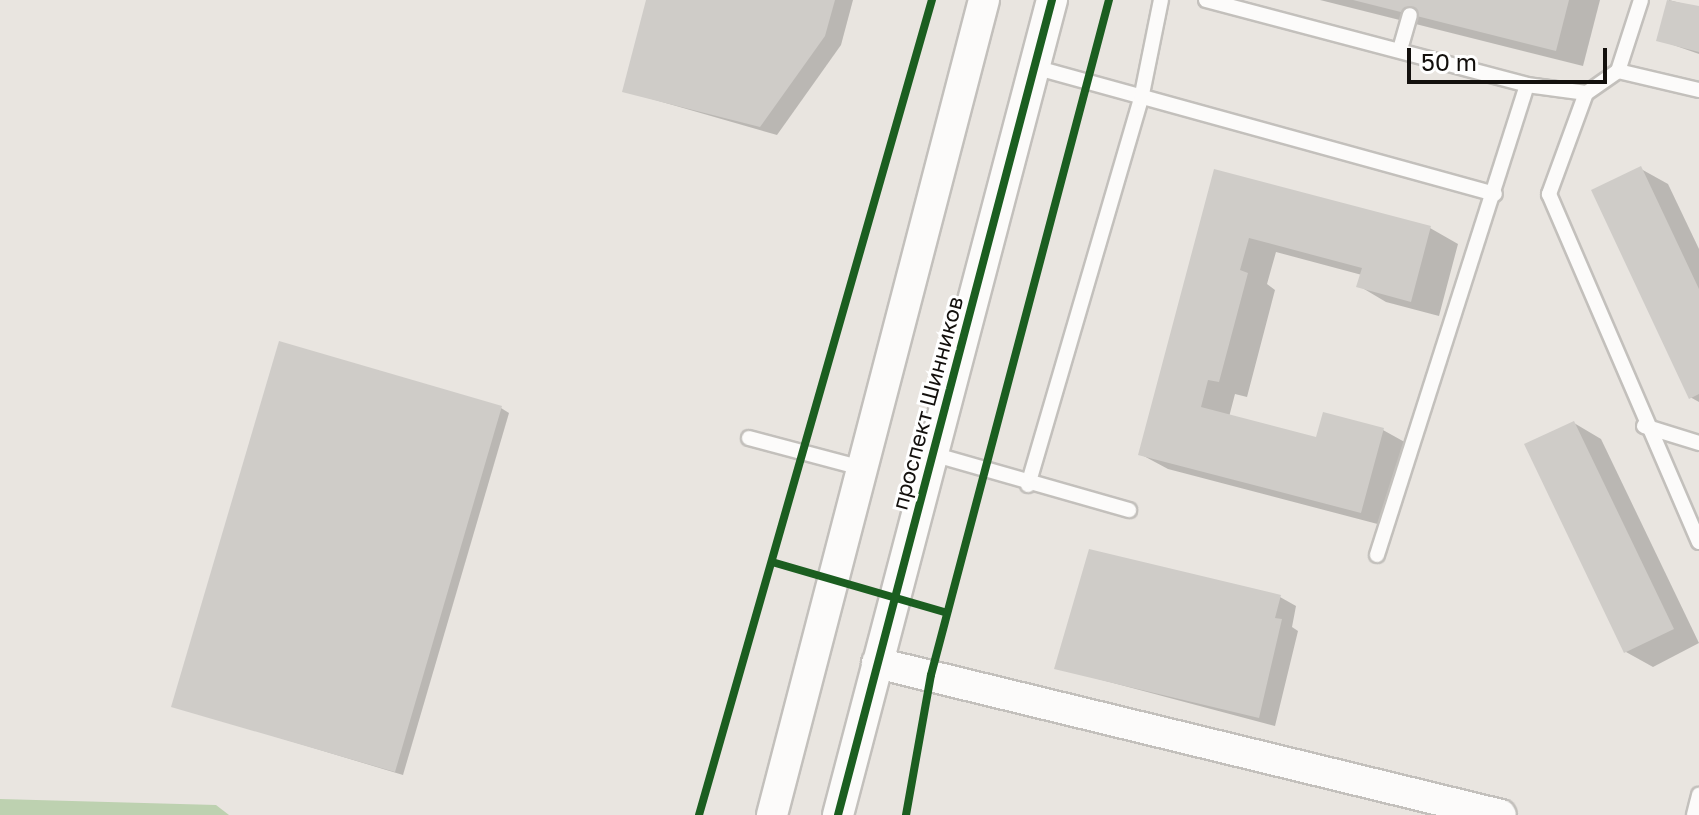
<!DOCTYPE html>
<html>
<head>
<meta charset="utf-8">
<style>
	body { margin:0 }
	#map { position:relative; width:1699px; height:815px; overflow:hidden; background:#e9e5e0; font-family:"Golos Text",sans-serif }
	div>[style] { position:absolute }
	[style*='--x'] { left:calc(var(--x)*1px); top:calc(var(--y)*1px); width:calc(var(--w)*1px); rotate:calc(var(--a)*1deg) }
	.forest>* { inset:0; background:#bdd1b0 }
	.shadow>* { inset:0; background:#0003 }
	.building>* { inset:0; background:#cfccc8 }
	.roads { filter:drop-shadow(2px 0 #c3c0bc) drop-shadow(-2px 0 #c3c0bc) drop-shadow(0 2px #c3c0bc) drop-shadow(0 -2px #c3c0bc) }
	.service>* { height:14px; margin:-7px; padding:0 7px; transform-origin:7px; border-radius:7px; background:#fcfbfa }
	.minor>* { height:30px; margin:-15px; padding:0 15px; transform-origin:15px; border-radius:15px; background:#fcfbfa }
	.cycleway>* { height:8px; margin:-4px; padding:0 4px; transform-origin:4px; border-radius:4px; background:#1b5e20 }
	span { translate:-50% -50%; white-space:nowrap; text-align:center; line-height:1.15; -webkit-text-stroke:6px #fff; paint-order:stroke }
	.street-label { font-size:22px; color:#13100d }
	.scale { position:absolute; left:1407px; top:48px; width:200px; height:36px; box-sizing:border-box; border:4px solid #13100d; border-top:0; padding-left:10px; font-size:24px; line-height:28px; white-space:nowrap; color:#13100d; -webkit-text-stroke:6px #fff; paint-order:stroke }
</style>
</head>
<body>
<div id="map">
	<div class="forest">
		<div style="clip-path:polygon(0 799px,216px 805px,229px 815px,0 815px)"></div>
	</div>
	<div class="shadow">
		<div style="clip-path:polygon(648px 0,853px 0,841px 45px,777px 135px,624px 91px)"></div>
		<div style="clip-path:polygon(1320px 0,1600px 0,1583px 66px)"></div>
		<div style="clip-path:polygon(1669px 0,1699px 8px,1699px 54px,1659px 40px)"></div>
		<div style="clip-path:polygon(1641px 169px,1668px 184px,1699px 249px,1699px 402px,1690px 397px)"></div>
		<div style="clip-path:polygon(1215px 172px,1430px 228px,1458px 244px,1439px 316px,1386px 302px,1359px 286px,1362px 275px,1276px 252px,1267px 284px,1275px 290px,1247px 397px,1235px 394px,1229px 417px,1317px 440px,1383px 430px,1410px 445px,1389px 527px,1168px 469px,1140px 454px)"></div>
		<div style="clip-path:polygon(501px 408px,509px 413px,403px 775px,174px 706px)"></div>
		<div style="clip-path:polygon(1574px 423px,1601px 439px,1699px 643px,1653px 667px,1626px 652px)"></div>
		<div style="clip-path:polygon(1280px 597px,1296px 606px,1292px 627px,1298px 631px,1275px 726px,1057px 668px)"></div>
	</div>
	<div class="building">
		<div style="clip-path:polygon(646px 0,835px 0,825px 36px,760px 127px,622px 92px)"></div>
		<div style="clip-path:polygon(1353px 0,1569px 0,1556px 51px)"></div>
		<div style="clip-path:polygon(1667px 0,1699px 6px,1699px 52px,1656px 41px)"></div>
		<div style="clip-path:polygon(1641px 166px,1699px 289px,1699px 394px,1689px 399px,1591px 190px)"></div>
		<div style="clip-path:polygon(1214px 169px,1431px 226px,1411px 302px,1356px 287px,1362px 268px,1249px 238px,1240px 270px,1248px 273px,1219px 382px,1208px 380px,1201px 407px,1316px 437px,1323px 412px,1384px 428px,1361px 513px,1138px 455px)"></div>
		<div style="clip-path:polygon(279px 341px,502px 406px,395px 772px,171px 707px)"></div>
		<div style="clip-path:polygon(1574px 421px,1674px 629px,1624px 653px,1524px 444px)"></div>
		<div style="clip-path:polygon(1089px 549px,1281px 595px,1275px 618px,1282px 619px,1259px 718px,1054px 669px)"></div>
	</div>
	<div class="roads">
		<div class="service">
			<div style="--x:1206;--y:0;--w:332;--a:14.8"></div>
			<div style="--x:1527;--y:85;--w:60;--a:7.7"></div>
			<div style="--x:1641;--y:0;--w:75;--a:107.9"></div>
			<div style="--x:1618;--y:71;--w:39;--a:145"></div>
			<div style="--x:1586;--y:93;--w:108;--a:110.1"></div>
			<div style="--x:1549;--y:194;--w:379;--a:66.7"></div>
			<div style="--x:1401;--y:46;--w:32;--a:-74"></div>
			<div style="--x:1034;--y:67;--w:478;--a:15.4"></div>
			<div style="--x:1618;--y:71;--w:83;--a:13.2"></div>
			<div style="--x:1644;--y:426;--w:58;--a:17.2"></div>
			<div style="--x:749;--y:438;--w:117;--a:14.9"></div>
			<div style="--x:932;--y:454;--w:205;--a:15.9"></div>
			<div style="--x:1028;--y:485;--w:402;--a:-73.7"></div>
			<div style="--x:1141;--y:99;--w:101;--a:-78.6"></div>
			<div style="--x:1377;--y:555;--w:493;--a:-72.3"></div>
			<div style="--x:1694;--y:815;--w:21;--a:-76"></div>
		</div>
		<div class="minor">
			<div style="--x:877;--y:663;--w:642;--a:13.69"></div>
			<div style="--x:772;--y:815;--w:842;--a:-75.42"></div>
			<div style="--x:838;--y:815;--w:843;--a:-75.29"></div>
		</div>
	</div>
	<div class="cycleway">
		<div style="--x:772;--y:562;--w:182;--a:16.2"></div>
		<div style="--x:699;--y:815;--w:848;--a:-74.05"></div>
		<div style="--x:838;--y:815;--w:843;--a:-75.29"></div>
		<div style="--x:906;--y:815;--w:142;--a:-79.9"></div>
		<div style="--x:931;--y:675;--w:698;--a:-75.23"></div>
	</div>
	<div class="street-label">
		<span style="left:927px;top:403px;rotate:-75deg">проспект Шинников</span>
	</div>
	<div class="scale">50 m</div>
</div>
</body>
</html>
